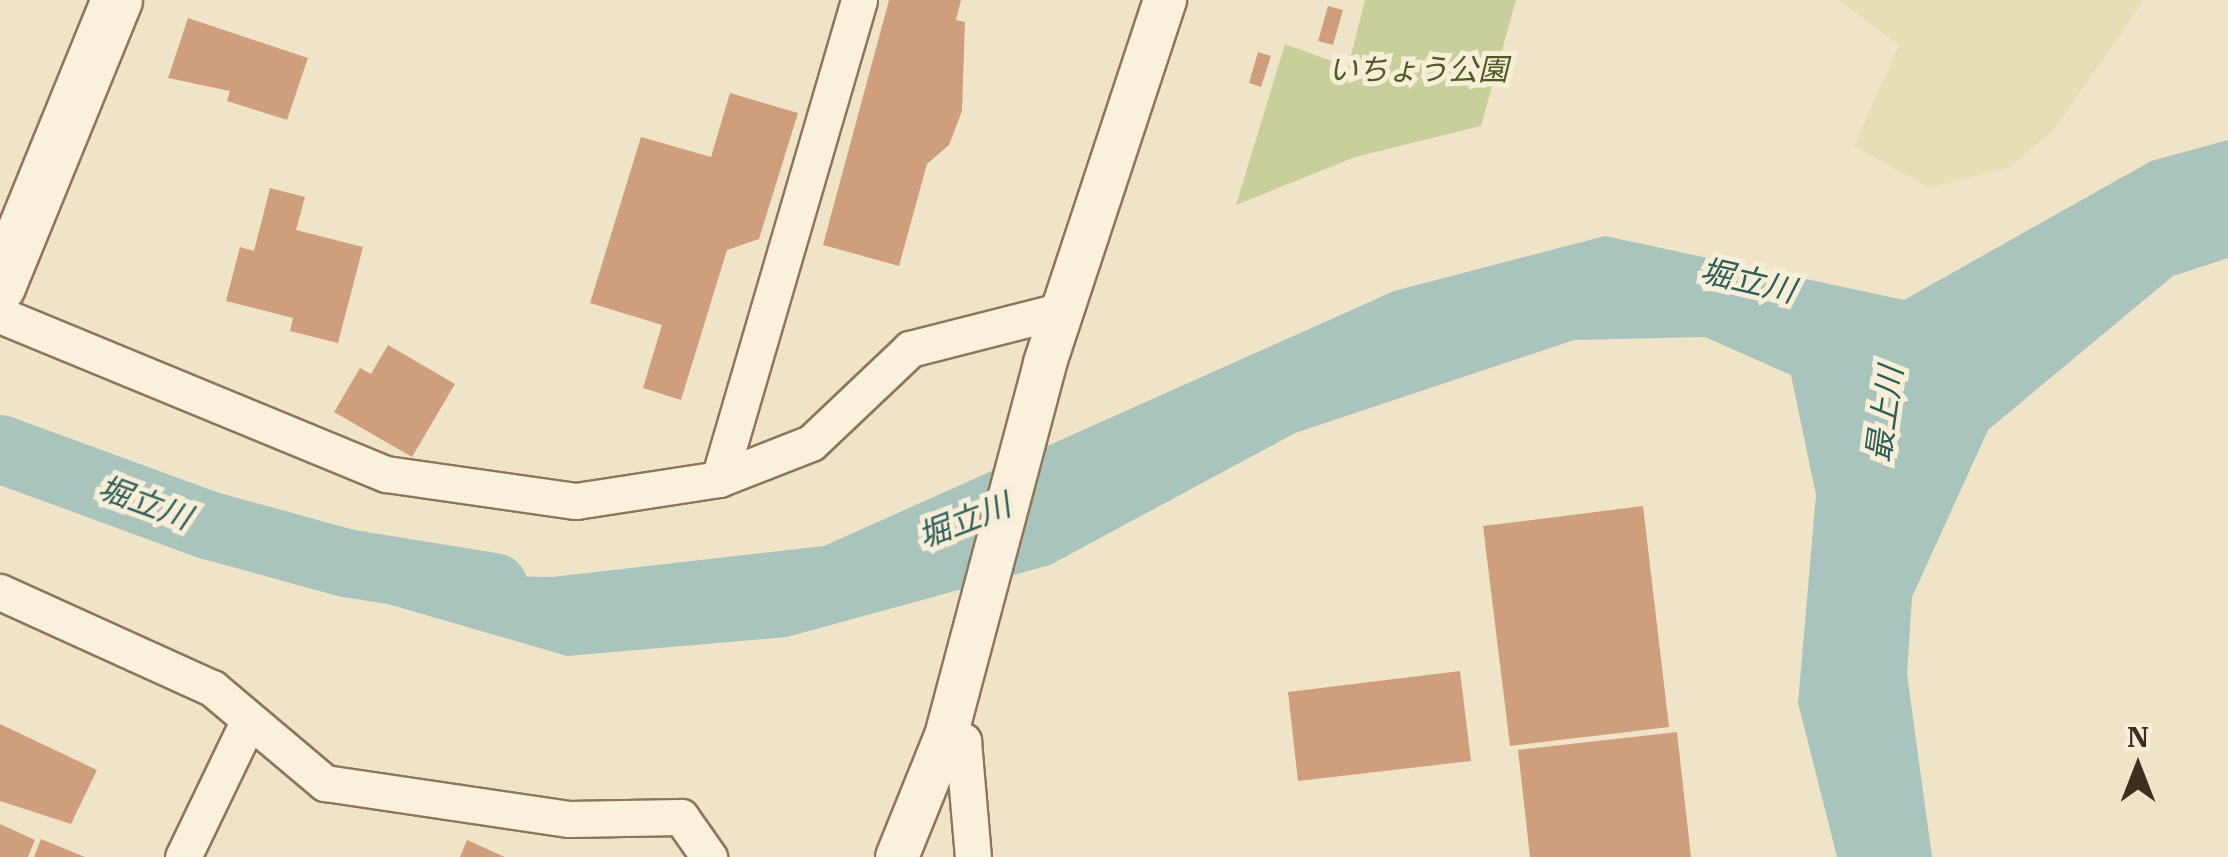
<!DOCTYPE html>
<html>
<head>
<meta charset="utf-8">
<style>
	body { margin:0 }
	#map { position:relative; width:2228px; height:857px; overflow:hidden; background:#f0e4c8; font-family:"IBM Plex Serif","Noto Sans JP",serif }
	div>[style] { position:absolute }
	[style*='--x'] { left:calc(var(--x)*1px); top:calc(var(--y)*1px); width:calc(var(--w)*1px); rotate:calc(var(--a)*1deg) }
	.farmland>* { inset:0; background:#e6deb5 }
	.green>* { inset:0; background:#c9cf9b }
	.water>* { inset:0; background:#a9c4bc }
	.river>* { height:68px; margin:-34px; padding:0 34px; transform-origin:34px; border-radius:34px; background:#a9c4bc }
	.building>* { inset:0; background:#cf9f7d }
	.roads { filter:drop-shadow(2px 0 #8d765c) drop-shadow(-2px 0 #8d765c) drop-shadow(0 2px #8d765c) drop-shadow(0 -2px #8d765c) }
	.minor>* { height:35px; margin:-17.5px; padding:0 17.5px; transform-origin:17.5px; border-radius:17.5px; background:#faf1dc }
	.tertiary>* { height:42px; margin:-21px; padding:0 21px; transform-origin:21px; border-radius:21px; background:#faf1dc }
	.secondary>* { height:50px; margin:-25px; padding:0 25px; transform-origin:25px; border-radius:25px; background:#faf1dc }
	span { translate:-50% -50%; white-space:nowrap; text-align:center; line-height:1.15; -webkit-text-stroke:10px #f7eed8; paint-order:stroke }
	.park-label { font-size:30px; color:#4d5a26; font-style:italic }
	.water-label { font-size:32px; color:#2f5d5a; font-style:italic }
	.north { position:absolute; left:2088px; top:717px; width:100px; height:100px; -webkit-text-stroke:8px #f7eed8; paint-order:stroke; rotate:0deg; font-size:28px; font-weight:700; line-height:40px; text-align:center; color:#3d2e20 }
	.north::after { content:''; display:block; margin:auto; width:35px; height:45px; background:#3d2e20; clip-path:polygon(50% 0,100% 100%,50% 72%,0 100%) }
</style>
</head>
<body>
<div id="map">
	<div class="farmland">
		<div style="clip-path:polygon(1839px 0,2144px 0,2053px 131px,2008px 168px,1929px 188px,1854px 146px,1899px 45px)"></div>
	</div>
	<div class="green">
		<div style="clip-path:polygon(1365px 0,1516px 0,1481px 126px,1355px 157px,1236px 205px,1285px 44px,1348px 67px)"></div>
	</div>
	<div class="water">
		<div style="clip-path:polygon(2228px 140px,2228px 258px,2173px 276px,1988px 430px,1912px 597px,1907px 674px,1932px 857px,1837px 857px,1798px 703px,1816px 495px,1791px 375px,1705px 337px,1574px 340px,1295px 433px,1050px 565px,787px 637px,567px 656px,278px 572px,552px 577px,824px 546px,1394px 291px,1605px 236px,1904px 300px,2151px 161px)"></div>
	</div>
	<div class="river">
		<div style="--x:0;--y:449;--w:221;--a:20.1"></div>
		<div style="--x:208;--y:525;--w:143;--a:15.4"></div>
		<div style="--x:346;--y:563;--w:150;--a:9.2"></div>
	</div>
	<div class="building">
		<div style="clip-path:polygon(889px 0,961px 0,956px 20px,965px 22px,962px 111px,949px 145px,927px 164px,899px 266px,823px 245px)"></div>
		<div style="clip-path:polygon(1328px 6px,1343px 10px,1333px 45px,1318px 41px)"></div>
		<div style="clip-path:polygon(188px 18px,308px 58px,287px 120px,227px 101px,230px 91px,168px 78px)"></div>
		<div style="clip-path:polygon(1258px 52px,1271px 56px,1261px 87px,1249px 83px)"></div>
		<div style="clip-path:polygon(730px 93px,798px 113px,759px 239px,727px 250px,681px 400px,643px 388px,662px 325px,590px 303px,641px 137px,711px 157px)"></div>
		<div style="clip-path:polygon(270px 188px,305px 197px,296px 230px,363px 247px,338px 343px,290px 331px,293px 318px,226px 301px,240px 247px,254px 251px)"></div>
		<div style="clip-path:polygon(388px 345px,455px 384px,412px 457px,334px 412px,360px 368px,371px 374px)"></div>
		<div style="clip-path:polygon(1643px 506px,1669px 727px,1510px 746px,1483px 526px)"></div>
		<div style="clip-path:polygon(1460px 671px,1471px 761px,1298px 781px,1288px 692px)"></div>
		<div style="clip-path:polygon(0 724px,97px 770px,71px 824px,0 801px)"></div>
		<div style="clip-path:polygon(1677px 732px,1691px 857px,1530px 857px,1518px 750px)"></div>
		<div style="clip-path:polygon(0 824px,35px 840px,28px 857px,0 857px)"></div>
		<div style="clip-path:polygon(41px 839px,85px 857px,34px 857px)"></div>
		<div style="clip-path:polygon(467px 840px,505px 857px,460px 857px)"></div>
	</div>
	<div class="roads">
		<div class="minor">
			<div style="--x:0;--y:315;--w:417;--a:22.4"></div>
			<div style="--x:386;--y:474;--w:192;--a:8.1"></div>
			<div style="--x:576;--y:501;--w:145;--a:-8.7"></div>
			<div style="--x:719;--y:479;--w:99;--a:-21.4"></div>
			<div style="--x:811;--y:443;--w:137;--a:-43.5"></div>
			<div style="--x:910;--y:349;--w:158;--a:-14.3"></div>
			<div style="--x:719;--y:479;--w:499;--a:-73.7"></div>
			<div style="--x:0;--y:592;--w:233;--a:24.4"></div>
			<div style="--x:212;--y:688;--w:148;--a:40.1"></div>
			<div style="--x:325;--y:783;--w:247;--a:8.4"></div>
			<div style="--x:569;--y:819;--w:112;--a:-1"></div>
			<div style="--x:681;--y:817;--w:49;--a:55"></div>
			<div style="--x:946;--y:736;--w:18;--a:16"></div>
			<div style="--x:963;--y:741;--w:116;--a:85.1"></div>
			<div style="--x:183;--y:857;--w:148;--a:-64.3"></div>
		</div>
		<div class="tertiary">
			<div style="--x:897;--y:857;--w:131;--a:-68"></div>
			<div style="--x:946;--y:736;--w:386;--a:-75.1"></div>
			<div style="--x:1045;--y:363;--w:382;--a:-71.7"></div>
		</div>
		<div class="secondary">
			<div style="--x:0;--y:287;--w:310;--a:-67.8"></div>
		</div>
	</div>
	<div class="park-label">
		<span style="left:1418px;top:69px">いちょう公園</span>
	</div>
	<div class="water-label">
		<span style="left:1748px;top:280px;rotate:13deg">堀立川</span>
		<span style="left:1884px;top:414px;rotate:-82deg">最上川</span>
		<span style="left:145px;top:502px;rotate:20deg">堀立川</span>
		<span style="left:964px;top:520px;rotate:-21deg">堀立川</span>
	</div>
	<div class="north">N</div>
</div>
</body>
</html>
